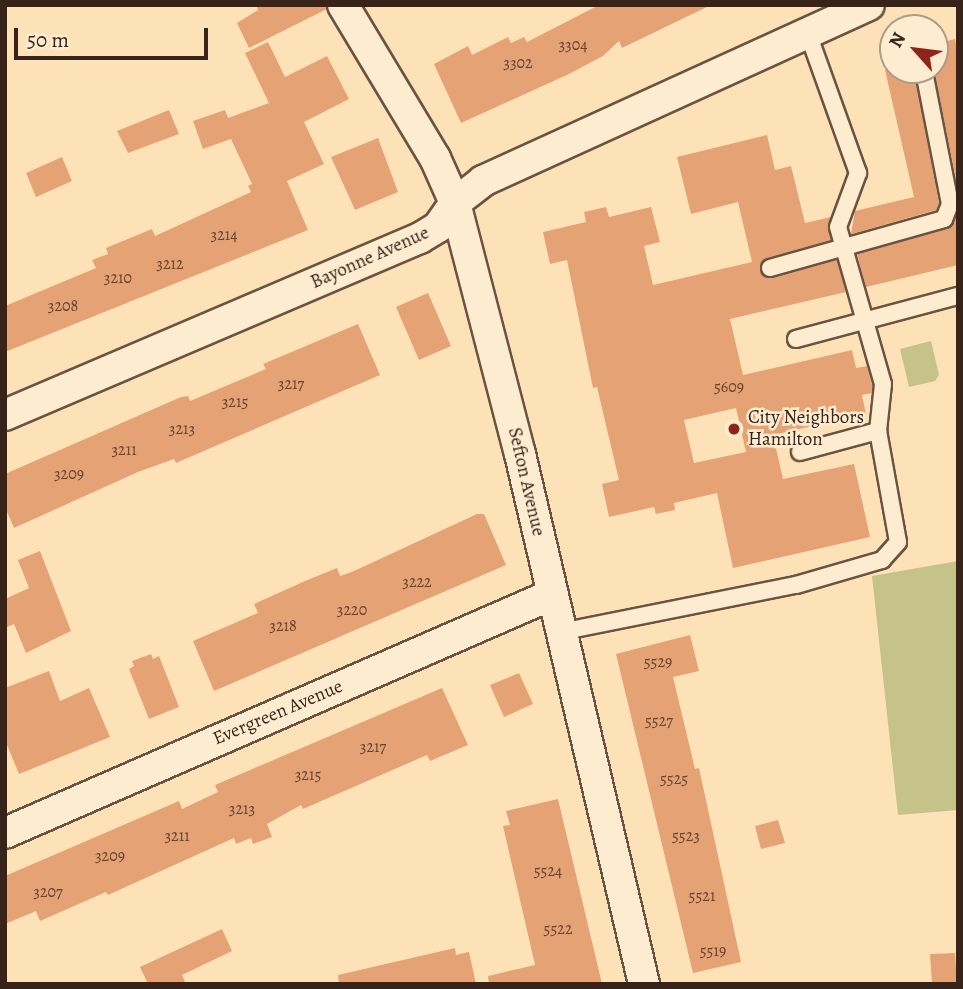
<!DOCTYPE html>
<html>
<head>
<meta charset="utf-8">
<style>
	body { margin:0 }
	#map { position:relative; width:963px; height:989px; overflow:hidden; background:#fee2b7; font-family:Alegreya,serif }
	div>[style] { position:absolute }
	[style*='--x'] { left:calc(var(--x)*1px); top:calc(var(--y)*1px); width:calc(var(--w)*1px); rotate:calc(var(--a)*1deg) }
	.green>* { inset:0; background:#c5c28a }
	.building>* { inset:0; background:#e5a274 }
	.roads { filter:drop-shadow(2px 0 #6a5342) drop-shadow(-2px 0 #6a5342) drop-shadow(0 2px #6a5342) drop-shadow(0 -2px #6a5342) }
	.service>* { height:16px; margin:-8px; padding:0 8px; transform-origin:8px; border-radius:8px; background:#feecd0 }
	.minor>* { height:30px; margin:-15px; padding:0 15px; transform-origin:15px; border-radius:15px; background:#feecd0 }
	.dots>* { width:19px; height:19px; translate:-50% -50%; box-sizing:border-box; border:4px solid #feecd0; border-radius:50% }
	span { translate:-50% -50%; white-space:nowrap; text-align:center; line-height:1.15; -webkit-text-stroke:5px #feecd0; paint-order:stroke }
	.number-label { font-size:16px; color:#634331 }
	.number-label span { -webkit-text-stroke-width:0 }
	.street-label { font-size:19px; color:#38231b }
	.poi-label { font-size:19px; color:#38231b }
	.left { translate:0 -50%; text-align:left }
	.frame { position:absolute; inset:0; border:7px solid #38231b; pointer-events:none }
	.north { position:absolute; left:879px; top:14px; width:70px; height:70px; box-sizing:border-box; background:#feecd0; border:2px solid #af9c88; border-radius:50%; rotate:298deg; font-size:19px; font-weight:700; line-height:28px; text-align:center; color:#38231b }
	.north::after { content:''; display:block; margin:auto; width:24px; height:32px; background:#8f2418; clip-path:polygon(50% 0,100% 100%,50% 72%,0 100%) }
	.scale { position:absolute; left:14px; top:28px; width:194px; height:32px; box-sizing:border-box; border:4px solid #38231b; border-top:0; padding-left:9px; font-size:21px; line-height:24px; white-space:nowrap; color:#38231b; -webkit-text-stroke:5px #feecd0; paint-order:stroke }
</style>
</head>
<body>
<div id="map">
	<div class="green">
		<div style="clip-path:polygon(931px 341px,939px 375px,935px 381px,909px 387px,900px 349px)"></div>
		<div style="clip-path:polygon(958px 561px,958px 810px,898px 815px,872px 576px)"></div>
	</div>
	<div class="building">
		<div style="clip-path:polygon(256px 5px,326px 5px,327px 9px,249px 48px,237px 23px,258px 10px)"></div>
		<div style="clip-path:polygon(599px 5px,711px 5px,622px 48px,619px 41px,603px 56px,569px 74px,461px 123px,434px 64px,468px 46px,472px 55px,508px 37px,511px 43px,524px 37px,527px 42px)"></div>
		<div style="clip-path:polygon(955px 39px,958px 53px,958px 189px,934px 70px,935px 44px)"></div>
		<div style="clip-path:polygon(268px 42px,285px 77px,327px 56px,349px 99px,304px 122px,324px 164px,287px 181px,308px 230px,5px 352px,5px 306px,96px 268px,92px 260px,108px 254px,106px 248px,152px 229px,155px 236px,251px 192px,248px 186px,252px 184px,231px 139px,203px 149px,193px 121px,225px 110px,228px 118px,269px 103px,245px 53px)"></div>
		<div style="clip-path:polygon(885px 70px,914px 70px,939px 203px,936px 210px,851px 234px,855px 211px,914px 197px)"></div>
		<div style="clip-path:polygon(169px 110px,179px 134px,128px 153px,117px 131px)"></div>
		<div style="clip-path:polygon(evenodd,767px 135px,775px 170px,791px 166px,805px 223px,831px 217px,831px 240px,767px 258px,760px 271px,773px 278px,837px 260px,846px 292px,730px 319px,743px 375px,852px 350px,856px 368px,867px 366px,872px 385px,872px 393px,862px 395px,866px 414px,773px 435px,783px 479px,854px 464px,870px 537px,733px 568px,717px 493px,674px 503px,675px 510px,656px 514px,654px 507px,609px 517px,602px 484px,619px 480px,597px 387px,593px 388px,567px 260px,550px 264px,543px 232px,586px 222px,584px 212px,606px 207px,609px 217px,651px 207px,660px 242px,644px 246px,653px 285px,752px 262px,738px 202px,691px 214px,677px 157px,767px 135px,736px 408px,746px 452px,694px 463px,684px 420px,736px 408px)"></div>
		<div style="clip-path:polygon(378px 138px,398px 192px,355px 210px,331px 157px)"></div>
		<div style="clip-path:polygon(62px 157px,72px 181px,36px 197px,26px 173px)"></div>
		<div style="clip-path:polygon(958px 213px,958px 265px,866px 287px,857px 254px,947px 229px)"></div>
		<div style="clip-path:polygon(428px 293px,451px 346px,419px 360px,396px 307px)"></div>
		<div style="clip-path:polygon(358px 324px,380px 375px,176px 463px,174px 459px,138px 472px,14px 528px,5px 507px,5px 474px,181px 397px,188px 396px,190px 401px,266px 369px,263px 364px)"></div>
		<div style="clip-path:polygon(477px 514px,484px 514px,506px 565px,214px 691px,193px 641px,258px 613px,254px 604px,305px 581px,337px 568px,340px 576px,354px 571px)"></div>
		<div style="clip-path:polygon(40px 551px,71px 631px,26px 653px,14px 624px,5px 628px,5px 599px,29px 588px,18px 560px)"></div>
		<div style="clip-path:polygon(690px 635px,699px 671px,673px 677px,695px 769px,699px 768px,741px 962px,693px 973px,616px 654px)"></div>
		<div style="clip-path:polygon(151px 654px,153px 659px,159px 656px,179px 707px,149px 719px,129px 669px,134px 666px,132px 661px)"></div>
		<div style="clip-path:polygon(49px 671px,60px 701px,89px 688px,110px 737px,19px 774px,5px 740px,5px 688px)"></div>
		<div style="clip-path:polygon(519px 673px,533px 704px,504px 717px,490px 685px)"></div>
		<div style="clip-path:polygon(442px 688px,468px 745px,430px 761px,427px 755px,303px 809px,301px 805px,267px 824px,272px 837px,253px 844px,251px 838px,236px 844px,234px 838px,108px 895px,106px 892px,40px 921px,36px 911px,5px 924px,5px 876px,179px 801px,182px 809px,218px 792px,215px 785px)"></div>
		<div style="clip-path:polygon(558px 799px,602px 984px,489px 984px,488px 976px,535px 965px,503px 826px,510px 825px,506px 811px)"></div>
		<div style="clip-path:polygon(778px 820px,785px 843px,761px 849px,755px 826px)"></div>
		<div style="clip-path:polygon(222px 929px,232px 951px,182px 975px,186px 984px,148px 984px,140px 967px)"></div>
		<div style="clip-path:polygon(455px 948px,456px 955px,469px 952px,476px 984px,339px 984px,338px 975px)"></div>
		<div style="clip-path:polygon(955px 953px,957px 984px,932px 984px,930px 954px)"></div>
	</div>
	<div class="roads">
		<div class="service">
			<div style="--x:770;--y:268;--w:181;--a:-15.7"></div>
			<div style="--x:944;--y:219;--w:16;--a:-68"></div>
			<div style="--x:950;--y:204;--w:136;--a:-101.1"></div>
			<div style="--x:796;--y:339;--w:168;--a:-14.9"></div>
			<div style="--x:800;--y:452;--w:81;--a:-15.1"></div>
			<div style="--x:560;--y:632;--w:241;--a:-11.3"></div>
			<div style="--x:796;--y:585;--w:90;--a:-16.2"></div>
			<div style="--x:882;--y:560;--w:24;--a:-48"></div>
			<div style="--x:898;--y:542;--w:113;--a:-100.2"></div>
			<div style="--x:878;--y:431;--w:47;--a:-83.9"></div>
			<div style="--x:883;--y:384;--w:163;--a:-106"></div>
			<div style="--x:838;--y:227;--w:58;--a:-69.7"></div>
			<div style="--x:858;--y:173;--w:149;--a:-109.7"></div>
		</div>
		<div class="minor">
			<div style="--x:343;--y:5;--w:179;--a:59"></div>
			<div style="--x:435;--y:158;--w:49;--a:66"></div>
			<div style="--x:455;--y:203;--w:259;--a:75.5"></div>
			<div style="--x:520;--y:454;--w:544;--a:76.83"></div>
			<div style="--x:5;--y:415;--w:451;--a:-23.1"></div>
			<div style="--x:420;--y:238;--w:21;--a:-31"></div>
			<div style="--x:438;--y:227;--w:29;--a:-55"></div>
			<div style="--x:455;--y:203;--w:36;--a:-38"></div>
			<div style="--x:483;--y:181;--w:424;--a:-24.5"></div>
			<div style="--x:5;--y:833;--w:596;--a:-23.55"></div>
		</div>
	</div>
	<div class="dots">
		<div style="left:734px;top:429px;background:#8f2418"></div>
	</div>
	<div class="number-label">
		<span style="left:573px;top:45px">3304</span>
		<span style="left:518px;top:63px">3302</span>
		<span style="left:224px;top:235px">3214</span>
		<span style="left:170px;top:264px">3212</span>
		<span style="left:118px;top:278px">3210</span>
		<span style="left:63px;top:306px">3208</span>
		<span style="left:291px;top:384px">3217</span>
		<span style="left:729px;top:387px">5609</span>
		<span style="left:235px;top:402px">3215</span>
		<span style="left:182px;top:429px">3213</span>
		<span style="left:124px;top:450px">3211</span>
		<span style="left:69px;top:474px">3209</span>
		<span style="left:417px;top:582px">3222</span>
		<span style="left:352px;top:610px">3220</span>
		<span style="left:283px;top:626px">3218</span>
		<span style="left:658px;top:662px">5529</span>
		<span style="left:659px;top:721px">5527</span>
		<span style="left:373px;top:747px">3217</span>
		<span style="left:308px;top:775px">3215</span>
		<span style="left:674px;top:779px">5525</span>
		<span style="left:242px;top:809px">3213</span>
		<span style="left:177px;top:836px">3211</span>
		<span style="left:686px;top:836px">5523</span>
		<span style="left:110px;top:856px">3209</span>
		<span style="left:548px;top:871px">5524</span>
		<span style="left:48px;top:892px">3207</span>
		<span style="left:702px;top:896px">5521</span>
		<span style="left:558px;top:929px">5522</span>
		<span style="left:713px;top:951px">5519</span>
	</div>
	<div class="street-label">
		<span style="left:370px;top:258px;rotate:-24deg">Bayonne Avenue</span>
		<span style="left:526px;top:482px;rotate:77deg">Sefton Avenue</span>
		<span style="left:278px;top:713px;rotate:-23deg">Evergreen Avenue</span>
	</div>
	<div class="poi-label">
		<span class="left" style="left:748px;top:429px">City Neighbors<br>Hamilton</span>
	</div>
	<div class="frame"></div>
	<div class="north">N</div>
	<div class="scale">50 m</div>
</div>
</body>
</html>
